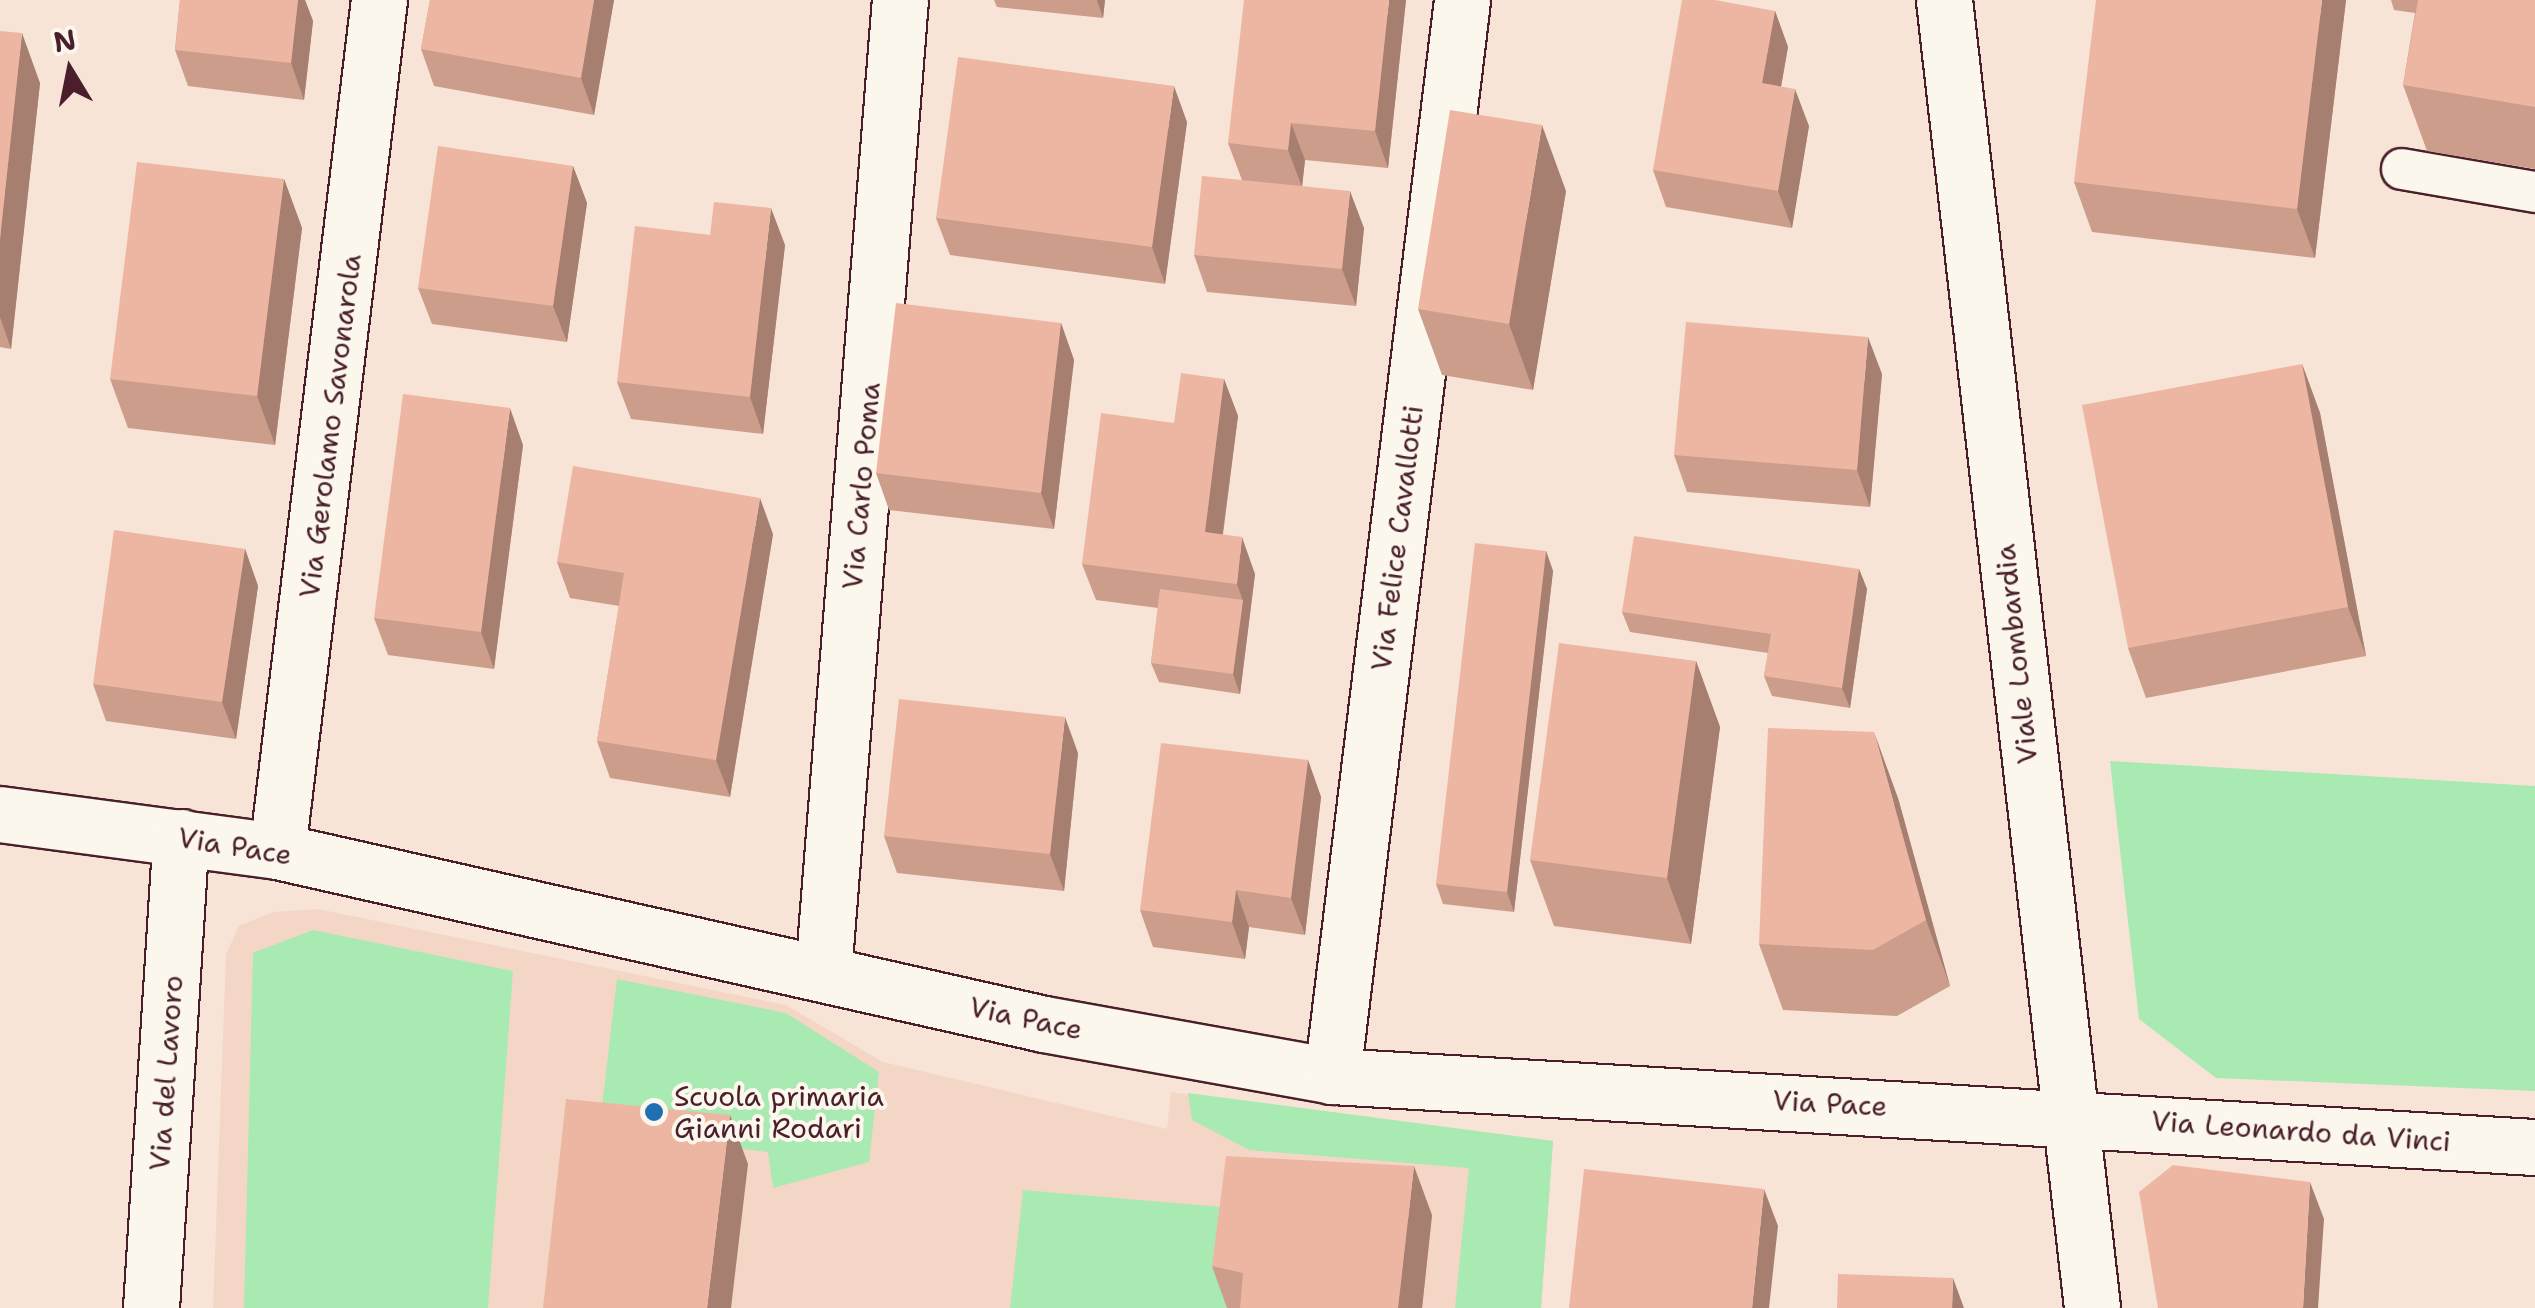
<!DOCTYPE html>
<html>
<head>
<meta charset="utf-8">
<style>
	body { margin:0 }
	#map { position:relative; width:2535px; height:1308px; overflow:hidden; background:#f7e4d6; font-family:"Shantell Sans",sans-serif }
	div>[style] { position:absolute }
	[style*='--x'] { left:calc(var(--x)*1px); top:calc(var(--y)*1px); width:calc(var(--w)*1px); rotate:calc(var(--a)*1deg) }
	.built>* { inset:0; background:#f4d6c6 }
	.green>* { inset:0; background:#a9e9b2 }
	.roads { filter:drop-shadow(2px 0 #4a1f2b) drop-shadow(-2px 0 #4a1f2b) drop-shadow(0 2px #4a1f2b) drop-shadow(0 -2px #4a1f2b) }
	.service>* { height:40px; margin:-20px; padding:0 20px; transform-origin:20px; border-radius:20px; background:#fbf7ec }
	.minor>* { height:55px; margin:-27.5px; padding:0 27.5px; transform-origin:27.5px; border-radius:27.5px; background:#fbf7ec }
	.wall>* { inset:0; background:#cc9d8b }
	.shaded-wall>* { inset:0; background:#a67f71 }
	.building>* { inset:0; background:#edb6a2 }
	.dots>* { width:28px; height:28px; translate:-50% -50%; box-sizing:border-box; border:5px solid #fbf7ec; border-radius:50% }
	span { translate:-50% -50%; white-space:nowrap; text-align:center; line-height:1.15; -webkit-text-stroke:8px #fbf7ec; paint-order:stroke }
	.street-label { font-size:28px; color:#4a1f2b }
	.poi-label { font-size:28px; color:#4a1f2b }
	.left { translate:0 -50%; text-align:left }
	.north { position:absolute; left:20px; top:20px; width:100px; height:100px; -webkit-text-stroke:8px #fbf7ec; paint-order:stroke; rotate:350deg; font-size:28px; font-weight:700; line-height:40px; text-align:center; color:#4a1f2b }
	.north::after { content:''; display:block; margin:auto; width:35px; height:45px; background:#4a1f2b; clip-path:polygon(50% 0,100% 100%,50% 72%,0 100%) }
</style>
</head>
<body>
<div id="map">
	<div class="built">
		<div style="clip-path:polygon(318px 909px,786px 1005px,883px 1062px,1167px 1129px,1171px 1092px,1553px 1141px,1541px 1308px,213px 1308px,226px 954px,239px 926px,273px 912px)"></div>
	</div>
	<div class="green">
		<div style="clip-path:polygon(2110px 761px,2535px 786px,2535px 1091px,2216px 1078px,2139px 1019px)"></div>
		<div style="clip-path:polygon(313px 930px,513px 971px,488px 1308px,244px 1308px,253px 953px)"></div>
		<div style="clip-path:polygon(617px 979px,786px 1013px,879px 1072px,869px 1162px,773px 1188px,768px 1152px,599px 1132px)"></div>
		<div style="clip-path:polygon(1188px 1093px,1553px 1141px,1541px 1308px,1455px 1308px,1469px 1168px,1249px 1150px,1192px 1120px)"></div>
		<div style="clip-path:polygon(1023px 1190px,1244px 1209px,1231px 1308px,1010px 1308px)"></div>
	</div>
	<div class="roads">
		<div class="service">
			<div style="--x:2402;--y:169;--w:135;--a:9.8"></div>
		</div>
		<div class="minor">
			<div style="--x:1944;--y:0;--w:1316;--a:83.54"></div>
			<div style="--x:0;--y:814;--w:279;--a:7.6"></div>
			<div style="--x:277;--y:851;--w:786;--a:12.71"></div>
			<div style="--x:1044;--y:1024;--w:293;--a:10.2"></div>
			<div style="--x:1332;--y:1076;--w:1205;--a:3.38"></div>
			<div style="--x:277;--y:851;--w:857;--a:-83.17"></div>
			<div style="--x:823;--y:973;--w:976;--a:-85.48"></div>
			<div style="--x:1332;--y:1076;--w:1084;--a:-83.11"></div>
			<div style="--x:151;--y:1308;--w:472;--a:-86.4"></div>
		</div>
	</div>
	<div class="wall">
		<div style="clip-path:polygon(180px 0,305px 0,313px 21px,304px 100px,188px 86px,175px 50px)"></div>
		<div style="clip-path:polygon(430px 0,614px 0,594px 115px,434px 86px,421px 49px)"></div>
		<div style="clip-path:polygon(994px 0,1105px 0,1103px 18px,997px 7px)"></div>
		<div style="clip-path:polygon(1406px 0,1388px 168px,1305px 160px,1302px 186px,1364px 228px,1356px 306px,1207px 292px,1194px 255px,1242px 180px,1228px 143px)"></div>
		<div style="clip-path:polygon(2346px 0,2315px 258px,2092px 232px,2074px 182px)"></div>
		<div style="clip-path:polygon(2391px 0,2535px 0,2535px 169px,2427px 151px,2403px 85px,2415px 13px,2394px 10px)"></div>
		<div style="clip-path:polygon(1775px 11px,1788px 47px,1781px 87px,1809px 126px,1792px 228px,1666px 207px,1653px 170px)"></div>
		<div style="clip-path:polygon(0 31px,40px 83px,11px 349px,0 347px)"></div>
		<div style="clip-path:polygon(1187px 122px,1165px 284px,950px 255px,936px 218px)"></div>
		<div style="clip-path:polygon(573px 166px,587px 203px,567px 342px,432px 324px,418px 288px)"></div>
		<div style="clip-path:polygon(284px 179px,302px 228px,275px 445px,128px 428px,110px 379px)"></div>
		<div style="clip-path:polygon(1566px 191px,1533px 390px,1442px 375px,1418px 309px)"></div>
		<div style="clip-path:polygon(785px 245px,763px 434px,631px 419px,617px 382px)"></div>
		<div style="clip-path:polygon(1061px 323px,1074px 360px,1054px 529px,889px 510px,876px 473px)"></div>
		<div style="clip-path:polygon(2302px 364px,2320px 413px,2366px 656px,2146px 698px,2128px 648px)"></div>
		<div style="clip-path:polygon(1882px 374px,1870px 507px,1687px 492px,1674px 455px)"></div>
		<div style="clip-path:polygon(1224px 379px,1238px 416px,1223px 535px,1255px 574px,1240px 694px,1159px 682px,1151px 663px,1158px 608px,1096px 600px,1082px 564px,1174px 423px)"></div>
		<div style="clip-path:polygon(523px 445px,494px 669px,388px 655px,374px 618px)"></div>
		<div style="clip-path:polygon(773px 534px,730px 797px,610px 778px,597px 741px,619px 606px,570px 598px,557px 562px)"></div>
		<div style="clip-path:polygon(245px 549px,258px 586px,236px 739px,106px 721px,93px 684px)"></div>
		<div style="clip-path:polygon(1546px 551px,1553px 571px,1514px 912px,1443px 904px,1436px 884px)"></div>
		<div style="clip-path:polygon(1859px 569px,1867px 589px,1850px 708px,1772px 696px,1764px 676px,1768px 653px,1630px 632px,1622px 612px)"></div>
		<div style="clip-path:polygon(1696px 661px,1720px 727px,1691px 944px,1554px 926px,1530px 860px)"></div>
		<div style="clip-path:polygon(1078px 753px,1064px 891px,897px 873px,884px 836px)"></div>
		<div style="clip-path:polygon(1308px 760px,1321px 797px,1305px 935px,1249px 927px,1245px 959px,1153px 947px,1140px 910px)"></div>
		<div style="clip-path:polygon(1898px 798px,1950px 986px,1897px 1016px,1783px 1010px,1759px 944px)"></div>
		<div style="clip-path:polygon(1432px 1215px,1422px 1308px,1227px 1308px,1212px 1266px)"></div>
	</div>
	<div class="shaded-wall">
		<div style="clip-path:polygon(298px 0,305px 0,313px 21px,304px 100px,291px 63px)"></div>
		<div style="clip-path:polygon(594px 0,614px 0,594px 115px,581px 78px)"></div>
		<div style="clip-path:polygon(1097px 0,1105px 0,1103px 18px)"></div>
		<div style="clip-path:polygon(1389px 0,1406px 0,1388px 168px,1375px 131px)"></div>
		<div style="clip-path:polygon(2322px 0,2346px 0,2315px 258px,2297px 209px)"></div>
		<div style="clip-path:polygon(1775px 11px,1788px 47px,1775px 120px,1762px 83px)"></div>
		<div style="clip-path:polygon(22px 33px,40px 83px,11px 349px,0 317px,0 239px)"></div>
		<div style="clip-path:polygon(1174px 86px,1187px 122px,1165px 284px,1152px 247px)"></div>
		<div style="clip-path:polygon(1795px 89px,1809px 126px,1792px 228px,1778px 191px)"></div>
		<div style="clip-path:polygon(1291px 123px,1305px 160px,1302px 187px,1288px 150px)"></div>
		<div style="clip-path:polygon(1542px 125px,1566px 191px,1533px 390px,1509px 324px)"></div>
		<div style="clip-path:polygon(573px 166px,587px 203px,567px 342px,553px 306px)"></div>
		<div style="clip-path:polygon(284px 179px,302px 228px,275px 445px,257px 396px)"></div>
		<div style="clip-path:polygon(1350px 191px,1364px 228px,1356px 306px,1342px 269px)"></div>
		<div style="clip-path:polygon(771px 208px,785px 245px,763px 434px,750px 397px)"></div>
		<div style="clip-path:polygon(1061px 323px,1074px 360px,1054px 529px,1041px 493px)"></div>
		<div style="clip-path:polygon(1868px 337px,1882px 374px,1870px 507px,1857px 470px)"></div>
		<div style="clip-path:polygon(2302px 364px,2320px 413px,2366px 656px,2348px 607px)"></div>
		<div style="clip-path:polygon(1224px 379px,1238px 416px,1218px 569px,1205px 532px)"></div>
		<div style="clip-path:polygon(510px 408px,523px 445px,494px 669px,481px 632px)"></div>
		<div style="clip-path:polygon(760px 498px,773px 534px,730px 797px,716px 760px)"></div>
		<div style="clip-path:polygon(1242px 537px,1255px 574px,1240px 694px,1233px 674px,1243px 601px,1237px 584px)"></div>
		<div style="clip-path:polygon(245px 549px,258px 586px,236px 739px,222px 702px)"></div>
		<div style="clip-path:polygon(1546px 551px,1553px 571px,1514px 912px,1507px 892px)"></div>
		<div style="clip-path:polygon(1859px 569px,1867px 589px,1850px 708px,1842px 688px)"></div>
		<div style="clip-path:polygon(1696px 661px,1720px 727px,1691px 944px,1667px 878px)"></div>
		<div style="clip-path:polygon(1065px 717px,1078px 753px,1064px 891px,1050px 854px)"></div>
		<div style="clip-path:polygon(1874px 732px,1898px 798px,1950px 986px,1926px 920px)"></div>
		<div style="clip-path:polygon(1308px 760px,1321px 797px,1305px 935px,1291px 898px)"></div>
		<div style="clip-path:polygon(1236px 890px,1249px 927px,1245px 959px,1232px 922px)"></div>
		<div style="clip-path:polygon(730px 1115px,748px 1164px,731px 1308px,707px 1308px)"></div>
		<div style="clip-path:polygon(1414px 1166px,1432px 1215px,1422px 1308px,1398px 1308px)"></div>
		<div style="clip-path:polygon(2310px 1182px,2324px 1219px,2318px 1308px,2303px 1308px)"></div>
		<div style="clip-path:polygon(1764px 1189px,1778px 1226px,1769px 1308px,1752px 1308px)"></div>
		<div style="clip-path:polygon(1953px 1278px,1964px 1308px,1952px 1308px)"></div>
	</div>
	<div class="building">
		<div style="clip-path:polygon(180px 0,298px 0,291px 63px,175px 50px)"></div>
		<div style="clip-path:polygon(430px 0,594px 0,581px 78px,421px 49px)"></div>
		<div style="clip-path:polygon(1244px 0,1389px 0,1375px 131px,1291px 123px,1288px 150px,1228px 143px)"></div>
		<div style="clip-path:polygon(1682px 0,1715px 0,1775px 11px,1762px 83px,1795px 89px,1778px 191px,1653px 170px)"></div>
		<div style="clip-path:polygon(2096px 0,2322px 0,2297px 209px,2074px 182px)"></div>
		<div style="clip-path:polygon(2418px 0,2535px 0,2535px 107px,2403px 85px)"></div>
		<div style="clip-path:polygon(0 31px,22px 33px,0 239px)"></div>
		<div style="clip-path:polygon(958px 57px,1174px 86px,1152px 247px,936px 218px)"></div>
		<div style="clip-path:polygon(1450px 110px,1542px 125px,1509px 324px,1418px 309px)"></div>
		<div style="clip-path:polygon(438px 146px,573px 166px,553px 306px,418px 288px)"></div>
		<div style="clip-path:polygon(137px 162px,284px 179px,257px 396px,110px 379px)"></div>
		<div style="clip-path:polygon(1202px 176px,1350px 191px,1342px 269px,1194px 255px)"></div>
		<div style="clip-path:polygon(714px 202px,771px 208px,750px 397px,617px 382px,635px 226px,710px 235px)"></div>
		<div style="clip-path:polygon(896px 303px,1061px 323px,1041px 493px,876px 473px)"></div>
		<div style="clip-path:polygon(1686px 322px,1868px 337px,1857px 470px,1674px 455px)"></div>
		<div style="clip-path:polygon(2302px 364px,2348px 607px,2128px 648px,2082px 405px)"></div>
		<div style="clip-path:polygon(1181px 373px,1224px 379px,1205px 532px,1242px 537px,1237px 584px,1082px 564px,1101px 413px,1174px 423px)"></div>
		<div style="clip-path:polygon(403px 394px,510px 408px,481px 632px,374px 618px)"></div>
		<div style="clip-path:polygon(573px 466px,760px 498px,716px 760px,597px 741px,624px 573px,557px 562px)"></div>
		<div style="clip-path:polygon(114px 530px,245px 549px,222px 702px,93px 684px)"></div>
		<div style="clip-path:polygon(1634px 536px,1859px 569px,1842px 688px,1764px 676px,1771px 634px,1622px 612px)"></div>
		<div style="clip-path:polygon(1475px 543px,1546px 551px,1507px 892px,1436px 884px)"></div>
		<div style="clip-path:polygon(1160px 589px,1243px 600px,1233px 674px,1151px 663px)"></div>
		<div style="clip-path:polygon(1559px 643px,1696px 661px,1667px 878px,1530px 860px)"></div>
		<div style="clip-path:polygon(899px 699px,1065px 717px,1050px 854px,884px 836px)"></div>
		<div style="clip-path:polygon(1768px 728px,1874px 732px,1926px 920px,1873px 950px,1759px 944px)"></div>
		<div style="clip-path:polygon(1161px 743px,1308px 760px,1291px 898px,1236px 890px,1232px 922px,1140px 910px)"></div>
		<div style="clip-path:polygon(566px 1099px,730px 1115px,707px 1308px,543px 1308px)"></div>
		<div style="clip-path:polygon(1226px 1156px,1414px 1166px,1398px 1308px,1240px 1308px,1243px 1273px,1212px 1266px)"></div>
		<div style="clip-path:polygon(2173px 1165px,2310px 1182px,2303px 1308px,2158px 1308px,2139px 1192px)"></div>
		<div style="clip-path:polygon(1584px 1169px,1764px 1189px,1752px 1308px,1569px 1308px)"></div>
		<div style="clip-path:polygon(1838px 1274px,1953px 1278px,1952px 1308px,1837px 1308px)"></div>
	</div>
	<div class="dots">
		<div style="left:654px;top:1112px;background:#1f6fb2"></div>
	</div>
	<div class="street-label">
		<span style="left:330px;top:426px;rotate:-83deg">Via Gerolamo Savonarola</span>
		<span style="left:861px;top:486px;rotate:-85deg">Via Carlo Poma</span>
		<span style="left:1397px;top:538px;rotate:-83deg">Via Felice Cavallotti</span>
		<span style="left:2016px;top:654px;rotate:-96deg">Viale Lombardia</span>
		<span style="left:235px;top:846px;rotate:9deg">Via Pace</span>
		<span style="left:1026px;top:1018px;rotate:12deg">Via Pace</span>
		<span style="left:166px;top:1073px;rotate:-86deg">Via del Lavoro</span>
		<span style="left:1830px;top:1103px;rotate:3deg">Via Pace</span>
		<span style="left:2301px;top:1131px;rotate:4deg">Via Leonardo da Vinci</span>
	</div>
	<div class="poi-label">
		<span class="left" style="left:674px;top:1112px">Scuola primaria<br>Gianni Rodari</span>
	</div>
	<div class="north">N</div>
</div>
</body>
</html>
